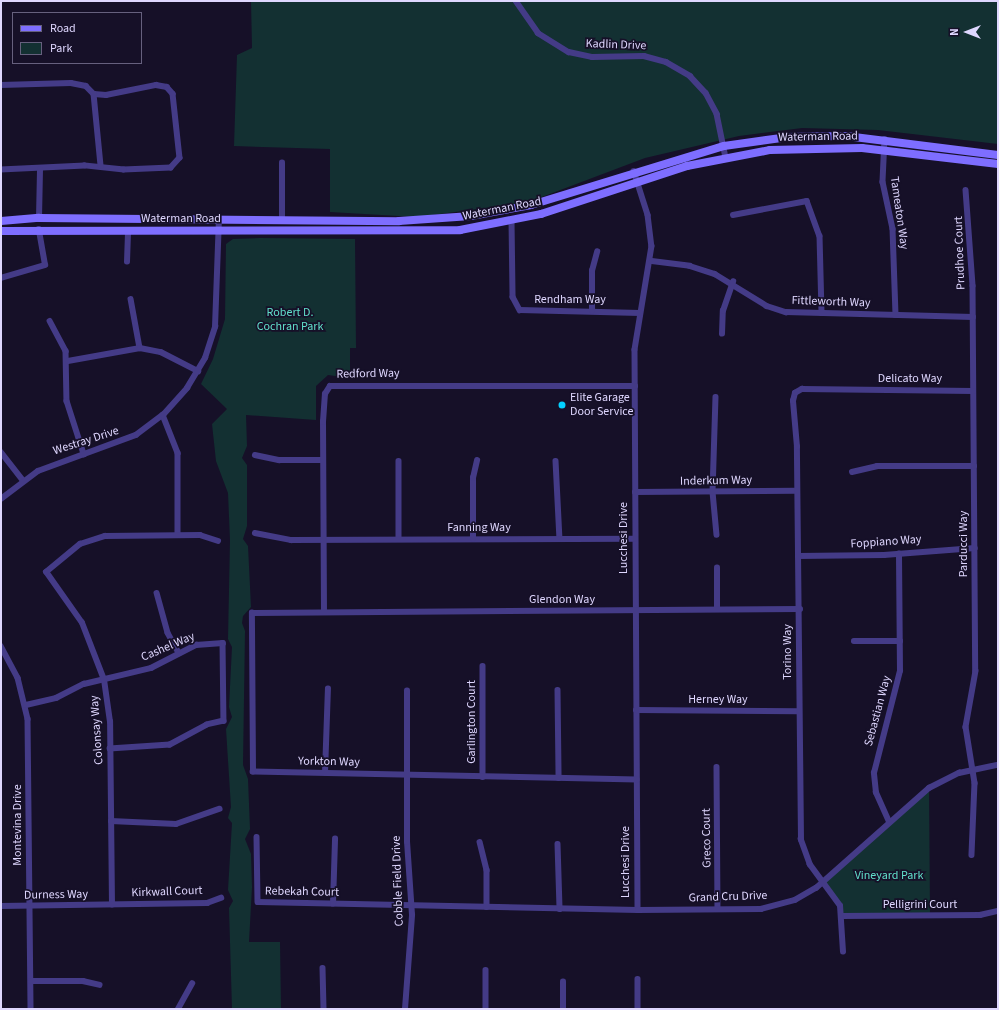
<!DOCTYPE html>
<html>
<head>
<meta charset="utf-8">
<style>
	body { margin:0 }
	#map { position:relative; width:999px; height:1010px; overflow:hidden; background:#161028; font-family:"Source Sans 3",sans-serif }
	div>[style] { position:absolute }
	[style*='--x'] { left:calc(var(--x)*1px); top:calc(var(--y)*1px); width:calc(var(--w)*1px); rotate:calc(var(--a)*1deg) }
	.green>* { inset:0; background:#133032 }
	.street>* { height:5.5px; margin:-2.75px; padding:0 2.75px; transform-origin:2.75px; border-radius:2.75px; background:#443b87 }
	.secondary>* { height:8px; margin:-4px; padding:0 4px; transform-origin:4px; border-radius:4px; background:#7e6eff }
	.dots>* { width:11px; height:11px; translate:-50% -50%; box-sizing:border-box; border:2px solid #161028; border-radius:50% }
	span { translate:-50% -50%; white-space:nowrap; text-align:center; line-height:1.15; -webkit-text-stroke:3.5px #161028; paint-order:stroke }
	.street-label { font-size:12px; color:#dfd7ff }
	.park-label { font-size:12px; color:#61e0cb }
	.poi-label { font-size:12px; color:#dfd7ff }
	.left { translate:0 -50%; text-align:left }
	.frame { position:absolute; inset:0; border:2px solid #dfd7ff; pointer-events:none }
	.legend { position:absolute; left:12px; top:12px; width:130px; height:52px; box-sizing:border-box; background:#161028; border:1px solid #66607e; margin:0; padding:5px 7px; list-style:none; font-size:12px; color:#dfd7ff }
	.legend li { display:flex; align-items:center; gap:8px; height:20px }
	.legend b { width:20px; border:1px solid #66607e }
	.north { position:absolute; left:947px; top:12px; width:40px; height:40px; -webkit-text-stroke:3px #161028; paint-order:stroke; rotate:270deg; font-size:11px; font-weight:700; line-height:16px; text-align:center; color:#dfd7ff }
	.north::after { content:''; display:block; margin:auto; width:14px; height:18px; background:#dfd7ff; clip-path:polygon(50% 0,100% 100%,50% 72%,0 100%) }
</style>
</head>
<body>
<div id="map">
	<div class="green">
		<div style="clip-path:polygon(251px 1px,998px 1px,998px 144px,878px 130px,802px 128px,739px 136px,645px 158px,526px 203px,416px 217px,330px 212px,330px 149px,234px 146px,237px 55px,252px 48px)"></div>
		<div style="clip-path:polygon(260px 238px,355px 239px,356px 348px,350px 348px,350px 378px,328px 375px,316px 386px,316px 420px,246px 415px,247px 446px,242px 458px,247px 465px,247px 526px,243px 539px,248px 546px,251px 607px,243px 616px,242px 623px,245px 631px,243px 765px,248px 779px,250px 829px,245px 839px,251px 854px,252px 887px,249px 942px,280px 942px,281px 1009px,232px 1009px,229px 908px,233px 901px,228px 890px,232px 823px,228px 818px,231px 807px,226px 729px,232px 717px,229px 707px,232px 647px,228px 639px,230px 540px,228px 493px,216px 461px,212px 424px,227px 409px,201px 384px,213px 359px,225px 319px,226px 244px,233px 239px)"></div>
		<div style="clip-path:polygon(929px 788px,930px 916px,842px 916px,824px 882px)"></div>
	</div>
	<div class="street">
		<div style="--x:516;--y:1;--w:39;--a:55"></div>
		<div style="--x:538;--y:33;--w:36;--a:32"></div>
		<div style="--x:569;--y:52;--w:24;--a:12"></div>
		<div style="--x:592;--y:57;--w:52;--a:-1.1"></div>
		<div style="--x:644;--y:56;--w:23;--a:15"></div>
		<div style="--x:666;--y:62;--w:28;--a:30"></div>
		<div style="--x:690;--y:76;--w:23;--a:47"></div>
		<div style="--x:706;--y:93;--w:24;--a:62"></div>
		<div style="--x:717;--y:114;--w:45;--a:78.4"></div>
		<div style="--x:1;--y:85;--w:70;--a:-1.6"></div>
		<div style="--x:71;--y:83;--w:15;--a:11"></div>
		<div style="--x:86;--y:86;--w:11;--a:45"></div>
		<div style="--x:94;--y:94;--w:12;--a:5"></div>
		<div style="--x:106;--y:95;--w:51;--a:-11.3"></div>
		<div style="--x:156;--y:85;--w:11;--a:10"></div>
		<div style="--x:167;--y:87;--w:9;--a:49"></div>
		<div style="--x:173;--y:94;--w:64;--a:83.8"></div>
		<div style="--x:180;--y:158;--w:13;--a:132"></div>
		<div style="--x:171;--y:168;--w:47;--a:177.6"></div>
		<div style="--x:124;--y:170;--w:39;--a:-174"></div>
		<div style="--x:85;--y:166;--w:84;--a:177.3"></div>
		<div style="--x:94;--y:94;--w:72;--a:84.4"></div>
		<div style="--x:885;--y:139;--w:43;--a:92.7"></div>
		<div style="--x:883;--y:182;--w:48;--a:78"></div>
		<div style="--x:893;--y:229;--w:86;--a:88"></div>
		<div style="--x:634;--y:171;--w:46;--a:72.3"></div>
		<div style="--x:648;--y:215;--w:31;--a:83"></div>
		<div style="--x:652;--y:246;--w:105;--a:99.3"></div>
		<div style="--x:635;--y:350;--w:560;--a:89.69"></div>
		<div style="--x:966;--y:190;--w:96;--a:85.8"></div>
		<div style="--x:973;--y:286;--w:385;--a:89.6"></div>
		<div style="--x:976;--y:671;--w:57;--a:100.1"></div>
		<div style="--x:966;--y:727;--w:57;--a:80.9"></div>
		<div style="--x:975;--y:783;--w:72;--a:92.4"></div>
		<div style="--x:733;--y:215;--w:75;--a:-10.7"></div>
		<div style="--x:807;--y:201;--w:37;--a:70"></div>
		<div style="--x:820;--y:236;--w:77;--a:88.5"></div>
		<div style="--x:39;--y:218;--w:48;--a:-88.8"></div>
		<div style="--x:282;--y:220;--w:57;--a:-90"></div>
		<div style="--x:512;--y:221;--w:76;--a:89.2"></div>
		<div style="--x:513;--y:297;--w:15;--a:62"></div>
		<div style="--x:520;--y:310;--w:120;--a:1.4"></div>
		<div style="--x:652;--y:261;--w:38;--a:7"></div>
		<div style="--x:690;--y:266;--w:26;--a:18"></div>
		<div style="--x:715;--y:274;--w:61;--a:31.6"></div>
		<div style="--x:767;--y:306;--w:20;--a:18"></div>
		<div style="--x:786;--y:312;--w:187;--a:1.5"></div>
		<div style="--x:127;--y:262;--w:31;--a:-88"></div>
		<div style="--x:1;--y:278;--w:46;--a:-16.5"></div>
		<div style="--x:45;--y:265;--w:36;--a:-100"></div>
		<div style="--x:131;--y:299;--w:50;--a:79.6"></div>
		<div style="--x:592;--y:311;--w:40;--a:-90"></div>
		<div style="--x:592;--y:271;--w:20;--a:-75"></div>
		<div style="--x:50;--y:321;--w:34;--a:62"></div>
		<div style="--x:66;--y:351;--w:50;--a:88.9"></div>
		<div style="--x:67;--y:401;--w:56;--a:72.2"></div>
		<div style="--x:722;--y:334;--w:23;--a:-88"></div>
		<div style="--x:723;--y:311;--w:31;--a:-71"></div>
		<div style="--x:68;--y:361;--w:73;--a:-10.2"></div>
		<div style="--x:140;--y:348;--w:21;--a:11"></div>
		<div style="--x:161;--y:352;--w:42;--a:27.2"></div>
		<div style="--x:716;--y:397;--w:95;--a:91.8"></div>
		<div style="--x:713;--y:492;--w:43;--a:84.7"></div>
		<div style="--x:163;--y:415;--w:41;--a:68.5"></div>
		<div style="--x:178;--y:453;--w:82;--a:90"></div>
		<div style="--x:1;--y:452;--w:36;--a:52"></div>
		<div style="--x:255;--y:455;--w:25;--a:12"></div>
		<div style="--x:279;--y:460;--w:44;--a:0"></div>
		<div style="--x:399;--y:461;--w:78;--a:90"></div>
		<div style="--x:556;--y:461;--w:78;--a:87.1"></div>
		<div style="--x:852;--y:472;--w:26;--a:-13"></div>
		<div style="--x:877;--y:466;--w:97;--a:0"></div>
		<div style="--x:635;--y:492;--w:161;--a:-0.4"></div>
		<div style="--x:1;--y:499;--w:46;--a:-37.1"></div>
		<div style="--x:38;--y:471;--w:104;--a:-20.2"></div>
		<div style="--x:136;--y:435;--w:34;--a:-37"></div>
		<div style="--x:163;--y:415;--w:36;--a:-48"></div>
		<div style="--x:187;--y:388;--w:35;--a:-59"></div>
		<div style="--x:205;--y:358;--w:33;--a:-72"></div>
		<div style="--x:215;--y:327;--w:107;--a:-87.9"></div>
		<div style="--x:255;--y:533;--w:37;--a:11"></div>
		<div style="--x:291;--y:540;--w:344;--a:-0.2"></div>
		<div style="--x:473;--y:539;--w:61;--a:-90"></div>
		<div style="--x:473;--y:478;--w:18;--a:-77"></div>
		<div style="--x:798;--y:556;--w:86;--a:-0.7"></div>
		<div style="--x:884;--y:555;--w:91;--a:-4.4"></div>
		<div style="--x:157;--y:593;--w:41;--a:74.6"></div>
		<div style="--x:168;--y:633;--w:23;--a:61"></div>
		<div style="--x:717;--y:608;--w:40;--a:-90"></div>
		<div style="--x:324;--y:612;--w:190;--a:-90.3"></div>
		<div style="--x:323;--y:422;--w:28;--a:-86"></div>
		<div style="--x:325;--y:394;--w:9;--a:-58"></div>
		<div style="--x:330;--y:386;--w:305;--a:0"></div>
		<div style="--x:854;--y:641;--w:46;--a:0"></div>
		<div style="--x:1;--y:646;--w:36;--a:62"></div>
		<div style="--x:18;--y:678;--w:42;--a:76.3"></div>
		<div style="--x:28;--y:719;--w:290;--a:89.4"></div>
		<div style="--x:483;--y:666;--w:111;--a:90"></div>
		<div style="--x:558;--y:690;--w:88;--a:89.3"></div>
		<div style="--x:26;--y:705;--w:31;--a:-13"></div>
		<div style="--x:56;--y:698;--w:31;--a:-27"></div>
		<div style="--x:84;--y:684;--w:69;--a:-13.4"></div>
		<div style="--x:151;--y:668;--w:51;--a:-27.1"></div>
		<div style="--x:196;--y:645;--w:27;--a:-4"></div>
		<div style="--x:223;--y:643;--w:78;--a:89.3"></div>
		<div style="--x:224;--y:721;--w:17;--a:167"></div>
		<div style="--x:207;--y:725;--w:42;--a:151.6"></div>
		<div style="--x:170;--y:745;--w:60;--a:176.2"></div>
		<div style="--x:636;--y:710;--w:163;--a:0.4"></div>
		<div style="--x:717;--y:767;--w:142;--a:89.6"></div>
		<div style="--x:325;--y:773;--w:84;--a:-88"></div>
		<div style="--x:637;--y:780;--w:384;--a:-178.8"></div>
		<div style="--x:253;--y:772;--w:159;--a:-90.4"></div>
		<div style="--x:252;--y:613;--w:548;--a:-0.42"></div>
		<div style="--x:111;--y:821;--w:65;--a:2.6"></div>
		<div style="--x:176;--y:824;--w:46;--a:-19.2"></div>
		<div style="--x:889;--y:822;--w:32;--a:-114"></div>
		<div style="--x:876;--y:793;--w:20;--a:-96"></div>
		<div style="--x:874;--y:773;--w:105;--a:-75.7"></div>
		<div style="--x:900;--y:671;--w:117;--a:-90.5"></div>
		<div style="--x:257;--y:837;--w:65;--a:89.1"></div>
		<div style="--x:258;--y:902;--w:380;--a:1.2"></div>
		<div style="--x:638;--y:910;--w:123;--a:-0.5"></div>
		<div style="--x:761;--y:909;--w:35;--a:-15"></div>
		<div style="--x:795;--y:900;--w:24;--a:-30"></div>
		<div style="--x:816;--y:888;--w:151;--a:-41.5"></div>
		<div style="--x:929;--y:788;--w:34;--a:-27"></div>
		<div style="--x:959;--y:773;--w:40;--a:-12"></div>
		<div style="--x:480;--y:842;--w:29;--a:76"></div>
		<div style="--x:487;--y:870;--w:37;--a:90"></div>
		<div style="--x:558;--y:844;--w:65;--a:88.2"></div>
		<div style="--x:333;--y:904;--w:65;--a:-88.2"></div>
		<div style="--x:112;--y:905;--w:183;--a:-90.6"></div>
		<div style="--x:110;--y:722;--w:42;--a:-98.1"></div>
		<div style="--x:104;--y:680;--w:61;--a:-111.1"></div>
		<div style="--x:82;--y:623;--w:62;--a:-125.2"></div>
		<div style="--x:46;--y:572;--w:44;--a:-39.5"></div>
		<div style="--x:80;--y:544;--w:26;--a:-18"></div>
		<div style="--x:105;--y:536;--w:95;--a:-0.6"></div>
		<div style="--x:200;--y:535;--w:19;--a:18"></div>
		<div style="--x:1;--y:906;--w:206;--a:-0.8"></div>
		<div style="--x:207;--y:903;--w:15;--a:-20"></div>
		<div style="--x:842;--y:916;--w:138;--a:-0.4"></div>
		<div style="--x:980;--y:915;--w:18;--a:-13"></div>
		<div style="--x:843;--y:952;--w:46;--a:-93.7"></div>
		<div style="--x:840;--y:906;--w:51;--a:-126.2"></div>
		<div style="--x:810;--y:865;--w:27;--a:-110"></div>
		<div style="--x:801;--y:840;--w:393;--a:-90.6"></div>
		<div style="--x:797;--y:447;--w:46;--a:-95"></div>
		<div style="--x:793;--y:401;--w:8;--a:-76"></div>
		<div style="--x:795;--y:393;--w:8;--a:-30"></div>
		<div style="--x:802;--y:389;--w:171;--a:0.7"></div>
		<div style="--x:323;--y:968;--w:41;--a:88.6"></div>
		<div style="--x:486;--y:970;--w:39;--a:90"></div>
		<div style="--x:638;--y:979;--w:30;--a:90"></div>
		<div style="--x:31;--y:981;--w:52;--a:0"></div>
		<div style="--x:83;--y:981;--w:17;--a:13"></div>
		<div style="--x:178;--y:1009;--w:29;--a:-61"></div>
		<div style="--x:405;--y:1009;--w:94;--a:-85.7"></div>
		<div style="--x:412;--y:915;--w:73;--a:-93.9"></div>
		<div style="--x:407;--y:842;--w:151;--a:-90"></div>
		<div style="--x:563;--y:1009;--w:27;--a:-90"></div>
	</div>
	<div class="secondary">
		<div style="--x:1;--y:221;--w:38;--a:-5"></div>
		<div style="--x:39;--y:218;--w:360;--a:0.5"></div>
		<div style="--x:399;--y:221;--w:72;--a:-4"></div>
		<div style="--x:471;--y:216;--w:61;--a:-10.4"></div>
		<div style="--x:531;--y:205;--w:202;--a:-17"></div>
		<div style="--x:724;--y:146;--w:65;--a:-8"></div>
		<div style="--x:788;--y:137;--w:58;--a:-1"></div>
		<div style="--x:846;--y:136;--w:153;--a:7.1"></div>
		<div style="--x:1;--y:231;--w:459;--a:-0.1"></div>
		<div style="--x:460;--y:230;--w:83;--a:-11.2"></div>
		<div style="--x:541;--y:214;--w:154;--a:-18.2"></div>
		<div style="--x:687;--y:166;--w:85;--a:-10.9"></div>
		<div style="--x:770;--y:150;--w:92;--a:-1.2"></div>
		<div style="--x:862;--y:148;--w:137;--a:6.7"></div>
	</div>
	<div class="dots">
		<div style="left:562px;top:405px;background:#03d0ff"></div>
	</div>
	<div class="street-label">
		<span style="left:616px;top:45px;rotate:2deg">Kadlin Drive</span>
		<span style="left:818px;top:137px;rotate:-1deg">Waterman Road</span>
		<span style="left:502px;top:209px;rotate:-11deg">Waterman Road</span>
		<span style="left:899px;top:213px;rotate:82deg">Tameaton Way</span>
		<span style="left:181px;top:219px">Waterman Road</span>
		<span style="left:960px;top:253px;rotate:-92deg">Prudhoe Court</span>
		<span style="left:570px;top:300px">Rendham Way</span>
		<span style="left:831px;top:302px;rotate:2deg">Fittleworth Way</span>
		<span style="left:368px;top:374px;rotate:-1deg">Redford Way</span>
		<span style="left:910px;top:379px">Delicato Way</span>
		<span style="left:86px;top:441px;rotate:-18deg">Westray Drive</span>
		<span style="left:716px;top:481px;rotate:-1deg">Inderkum Way</span>
		<span style="left:479px;top:528px">Fanning Way</span>
		<span style="left:624px;top:538px;rotate:-90deg">Lucchesi Drive</span>
		<span style="left:886px;top:542px;rotate:-4deg">Foppiano Way</span>
		<span style="left:964px;top:544px;rotate:-90deg">Parducci Way</span>
		<span style="left:562px;top:600px">Glendon Way</span>
		<span style="left:168px;top:647px;rotate:-23deg">Cashel Way</span>
		<span style="left:788px;top:652px;rotate:-90deg">Torino Way</span>
		<span style="left:718px;top:700px">Herney Way</span>
		<span style="left:878px;top:711px;rotate:-75deg">Sebastian Way</span>
		<span style="left:472px;top:722px;rotate:-90deg">Garlington Court</span>
		<span style="left:97px;top:730px;rotate:-94deg">Colonsay Way</span>
		<span style="left:329px;top:762px;rotate:1deg">Yorkton Way</span>
		<span style="left:18px;top:825px;rotate:-90deg">Montevina Drive</span>
		<span style="left:707px;top:838px;rotate:-91deg">Greco Court</span>
		<span style="left:626px;top:862px;rotate:-90deg">Lucchesi Drive</span>
		<span style="left:398px;top:881px;rotate:-92deg">Cobble Field Drive</span>
		<span style="left:167px;top:892px;rotate:-2deg">Kirkwall Court</span>
		<span style="left:302px;top:892px;rotate:1deg">Rebekah Court</span>
		<span style="left:56px;top:895px;rotate:-1deg">Durness Way</span>
		<span style="left:728px;top:897px;rotate:-2deg">Grand Cru Drive</span>
		<span style="left:920px;top:905px">Pelligrini Court</span>
	</div>
	<div class="park-label">
		<span style="left:290px;top:320px">Robert D.<br>Cochran Park</span>
		<span style="left:889px;top:876px">Vineyard Park</span>
	</div>
	<div class="poi-label">
		<span class="left" style="left:570px;top:405px">Elite Garage<br>Door Service</span>
	</div>
	<div class="frame"></div>
	<ul class="legend">
	<li><b style="height:5px;background:#7e6eff"></b>Road</li>
	<li><b style="height:11px;background:#133032"></b>Park</li>
	</ul>
	<div class="north">N</div>
</div>
</body>
</html>
